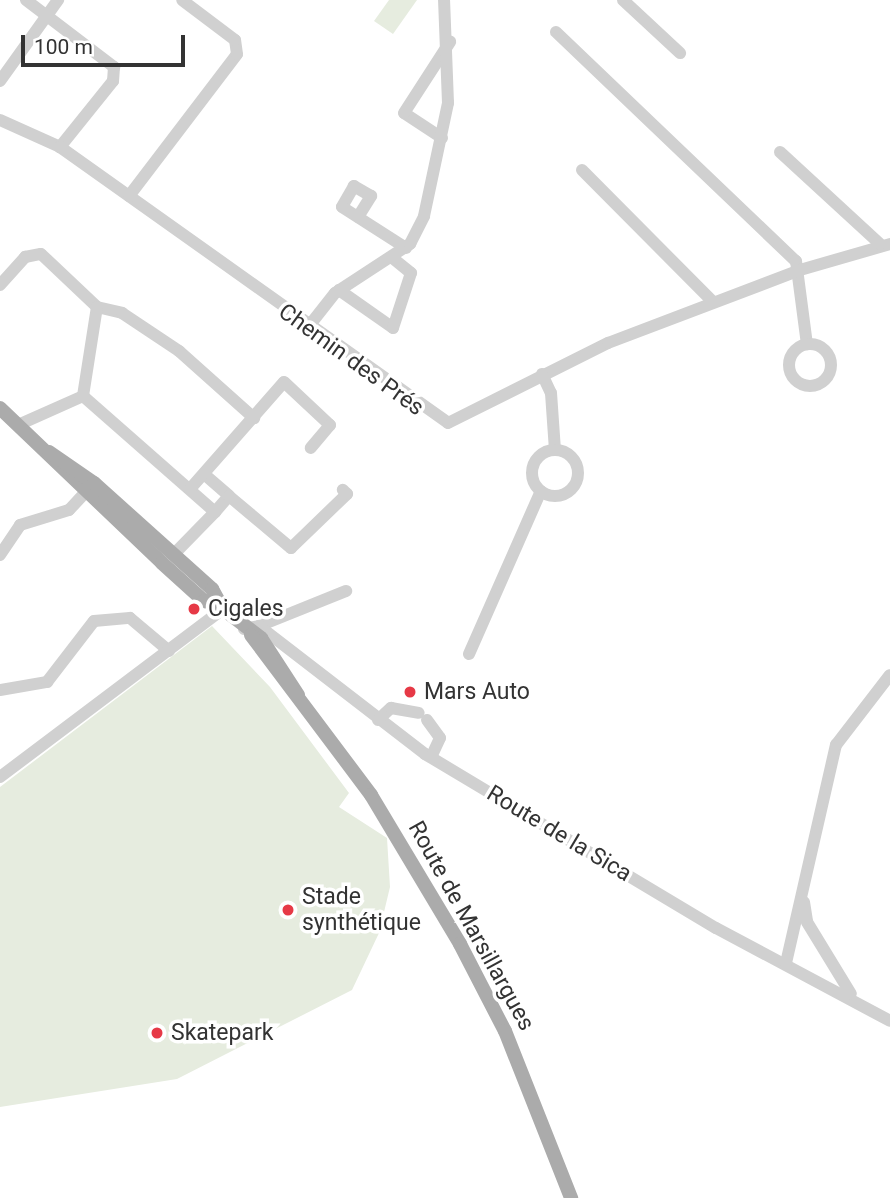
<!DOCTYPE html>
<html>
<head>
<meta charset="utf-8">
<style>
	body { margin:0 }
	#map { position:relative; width:890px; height:1198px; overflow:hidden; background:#fff; font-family:Roboto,sans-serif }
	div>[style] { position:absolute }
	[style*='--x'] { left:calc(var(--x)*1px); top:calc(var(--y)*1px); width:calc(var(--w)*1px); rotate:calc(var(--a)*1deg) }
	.green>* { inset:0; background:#e6ecdf }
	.minor>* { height:12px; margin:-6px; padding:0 6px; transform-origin:6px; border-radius:6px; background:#d0d0d0 }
	.minor>.ring { margin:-6px; padding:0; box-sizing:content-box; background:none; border:12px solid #d0d0d0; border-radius:50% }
	.major>* { height:14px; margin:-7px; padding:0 7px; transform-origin:7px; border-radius:7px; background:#ababab }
	.dots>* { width:19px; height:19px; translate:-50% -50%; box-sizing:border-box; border:4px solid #fff; border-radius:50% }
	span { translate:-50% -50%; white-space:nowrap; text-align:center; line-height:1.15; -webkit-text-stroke:7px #fff; paint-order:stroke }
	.street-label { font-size:23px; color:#333 }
	.poi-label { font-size:23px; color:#333 }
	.left { translate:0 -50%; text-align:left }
	.scale { position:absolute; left:21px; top:35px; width:164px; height:32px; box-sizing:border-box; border:4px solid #333; border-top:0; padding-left:9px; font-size:21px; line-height:24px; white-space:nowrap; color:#333; -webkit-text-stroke:5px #fff; paint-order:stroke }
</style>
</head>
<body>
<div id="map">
	<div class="green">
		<div style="clip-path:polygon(389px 0,417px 0,393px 34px,374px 21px)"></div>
		<div style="clip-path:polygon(212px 626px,270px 687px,349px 793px,339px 807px,387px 838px,390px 887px,379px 933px,352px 990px,177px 1079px,0 1107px,0 787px)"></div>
	</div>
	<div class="minor">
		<div style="--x:26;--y:0;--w:111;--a:37.3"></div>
		<div style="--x:114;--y:67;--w:14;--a:94"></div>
		<div style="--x:113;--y:81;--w:85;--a:128.8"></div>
		<div style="--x:623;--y:0;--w:78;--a:42.9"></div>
		<div style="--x:556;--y:32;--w:332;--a:43.7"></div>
		<div style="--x:796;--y:261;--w:84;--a:82.5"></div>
		<div style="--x:0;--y:81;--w:100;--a:-54.4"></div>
		<div style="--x:0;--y:120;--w:66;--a:24.2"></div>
		<div style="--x:60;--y:147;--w:476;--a:35.4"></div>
		<div style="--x:448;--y:423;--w:179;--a:-26.6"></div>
		<div style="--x:608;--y:343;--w:205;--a:-20.8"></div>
		<div style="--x:800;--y:270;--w:94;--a:-16.1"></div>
		<div style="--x:442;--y:138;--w:45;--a:-146.7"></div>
		<div style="--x:404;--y:113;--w:85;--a:-57.1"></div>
		<div style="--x:780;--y:152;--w:136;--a:42.6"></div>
		<div style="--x:582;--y:170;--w:185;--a:45.2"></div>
		<div style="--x:129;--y:196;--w:178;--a:-52.7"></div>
		<div style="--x:237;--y:54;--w:14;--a:-98"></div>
		<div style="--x:235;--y:40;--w:66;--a:-143"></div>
		<div style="--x:358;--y:217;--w:25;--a:-58"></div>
		<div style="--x:371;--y:196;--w:20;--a:-150"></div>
		<div style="--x:354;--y:186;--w:24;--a:120"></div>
		<div style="--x:342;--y:207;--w:76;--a:32.6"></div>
		<div style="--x:0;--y:285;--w:38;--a:-48"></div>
		<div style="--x:25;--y:257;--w:16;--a:-11"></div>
		<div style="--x:41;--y:254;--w:77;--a:43.4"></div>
		<div style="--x:97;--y:307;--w:26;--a:13"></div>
		<div style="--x:122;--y:313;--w:69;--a:33.7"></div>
		<div style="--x:179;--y:351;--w:101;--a:41.8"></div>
		<div style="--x:339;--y:290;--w:66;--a:35.1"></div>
		<div style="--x:393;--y:328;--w:58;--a:-71.9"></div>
		<div style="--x:411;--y:273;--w:22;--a:-141"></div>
		<div style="--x:309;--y:326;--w:42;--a:-51.8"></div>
		<div style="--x:335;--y:293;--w:90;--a:-33.2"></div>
		<div style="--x:410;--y:244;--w:31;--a:-63"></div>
		<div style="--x:424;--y:216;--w:116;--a:-78"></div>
		<div style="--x:448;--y:103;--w:103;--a:-92.2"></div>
		<div class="ring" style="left:789px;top:344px;width:30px;height:30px"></div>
		<div style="--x:542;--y:374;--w:21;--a:65"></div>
		<div style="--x:551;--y:393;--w:57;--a:86"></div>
		<div style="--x:83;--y:396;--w:176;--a:41.3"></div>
		<div style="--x:215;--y:512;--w:59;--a:134.3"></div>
		<div style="--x:18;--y:425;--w:71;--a:-24"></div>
		<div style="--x:83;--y:396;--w:90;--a:-81.1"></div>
		<div class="ring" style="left:532px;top:450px;width:34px;height:34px"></div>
		<div style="--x:204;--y:474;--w:33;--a:41"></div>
		<div style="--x:190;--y:489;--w:142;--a:-48.7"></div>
		<div style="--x:284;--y:382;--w:63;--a:43.1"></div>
		<div style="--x:330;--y:425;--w:30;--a:130"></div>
		<div style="--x:215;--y:512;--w:21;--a:-49"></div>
		<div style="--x:229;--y:496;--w:81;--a:40"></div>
		<div style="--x:291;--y:548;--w:78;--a:-44"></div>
		<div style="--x:347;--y:494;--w:6;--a:-135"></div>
		<div style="--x:0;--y:555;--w:36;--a:-56"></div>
		<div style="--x:20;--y:525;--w:51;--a:-17"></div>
		<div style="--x:69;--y:510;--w:23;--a:-47"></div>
		<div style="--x:259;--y:626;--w:94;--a:-21.9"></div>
		<div style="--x:244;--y:629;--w:15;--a:-11"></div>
		<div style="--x:259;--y:626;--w:210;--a:37.6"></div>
		<div style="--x:425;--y:754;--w:339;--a:30.9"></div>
		<div style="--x:716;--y:928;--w:197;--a:28.1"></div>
		<div style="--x:469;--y:654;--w:178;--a:-66.2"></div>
		<div style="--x:0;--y:690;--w:48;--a:-9.7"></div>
		<div style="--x:47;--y:682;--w:77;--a:-52.4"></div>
		<div style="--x:94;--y:621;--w:36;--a:-5"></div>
		<div style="--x:130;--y:618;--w:51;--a:40.2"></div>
		<div style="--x:378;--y:720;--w:18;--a:-43"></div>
		<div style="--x:391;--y:708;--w:28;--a:10"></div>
		<div style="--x:427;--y:720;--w:22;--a:54"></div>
		<div style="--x:440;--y:738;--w:21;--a:115"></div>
		<div style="--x:0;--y:777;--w:279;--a:-37"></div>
		<div style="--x:804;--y:902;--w:20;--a:81"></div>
		<div style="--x:807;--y:922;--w:84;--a:58.6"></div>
		<div style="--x:786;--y:963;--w:224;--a:-77.1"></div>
		<div style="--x:836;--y:745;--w:88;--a:-52.4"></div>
	</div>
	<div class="major">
		<div style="--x:0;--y:408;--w:224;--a:43.7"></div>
		<div style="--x:162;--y:563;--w:57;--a:42.1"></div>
		<div style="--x:204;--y:601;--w:14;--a:12"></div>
		<div style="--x:49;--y:452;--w:55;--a:34.6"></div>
		<div style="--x:94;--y:483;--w:159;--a:41.9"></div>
		<div style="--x:212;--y:589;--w:23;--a:61"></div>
		<div style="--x:223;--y:609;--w:48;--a:37.3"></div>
		<div style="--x:261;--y:638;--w:68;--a:57"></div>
		<div style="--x:251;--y:635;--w:200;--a:53.1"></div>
		<div style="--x:371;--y:795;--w:174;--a:59.1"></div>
		<div style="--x:460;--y:944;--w:98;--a:62.7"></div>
		<div style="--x:505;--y:1031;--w:180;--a:68.4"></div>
	</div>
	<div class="dots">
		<div style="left:194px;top:609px;background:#e63946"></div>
		<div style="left:410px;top:692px;background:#e63946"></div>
		<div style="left:288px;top:910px;background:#e63946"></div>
		<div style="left:157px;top:1033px;background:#e63946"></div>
	</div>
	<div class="street-label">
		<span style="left:351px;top:360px;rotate:36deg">Chemin des Prés</span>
		<span style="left:559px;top:834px;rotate:31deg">Route de la Sica</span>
		<span style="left:471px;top:926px;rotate:61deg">Route de Marsillargues</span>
	</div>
	<div class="poi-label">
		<span class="left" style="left:208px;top:609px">Cigales</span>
		<span class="left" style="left:424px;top:692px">Mars Auto</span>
		<span class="left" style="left:302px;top:910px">Stade<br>synthétique</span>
		<span class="left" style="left:171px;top:1033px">Skatepark</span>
	</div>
	<div class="scale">100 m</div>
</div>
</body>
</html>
